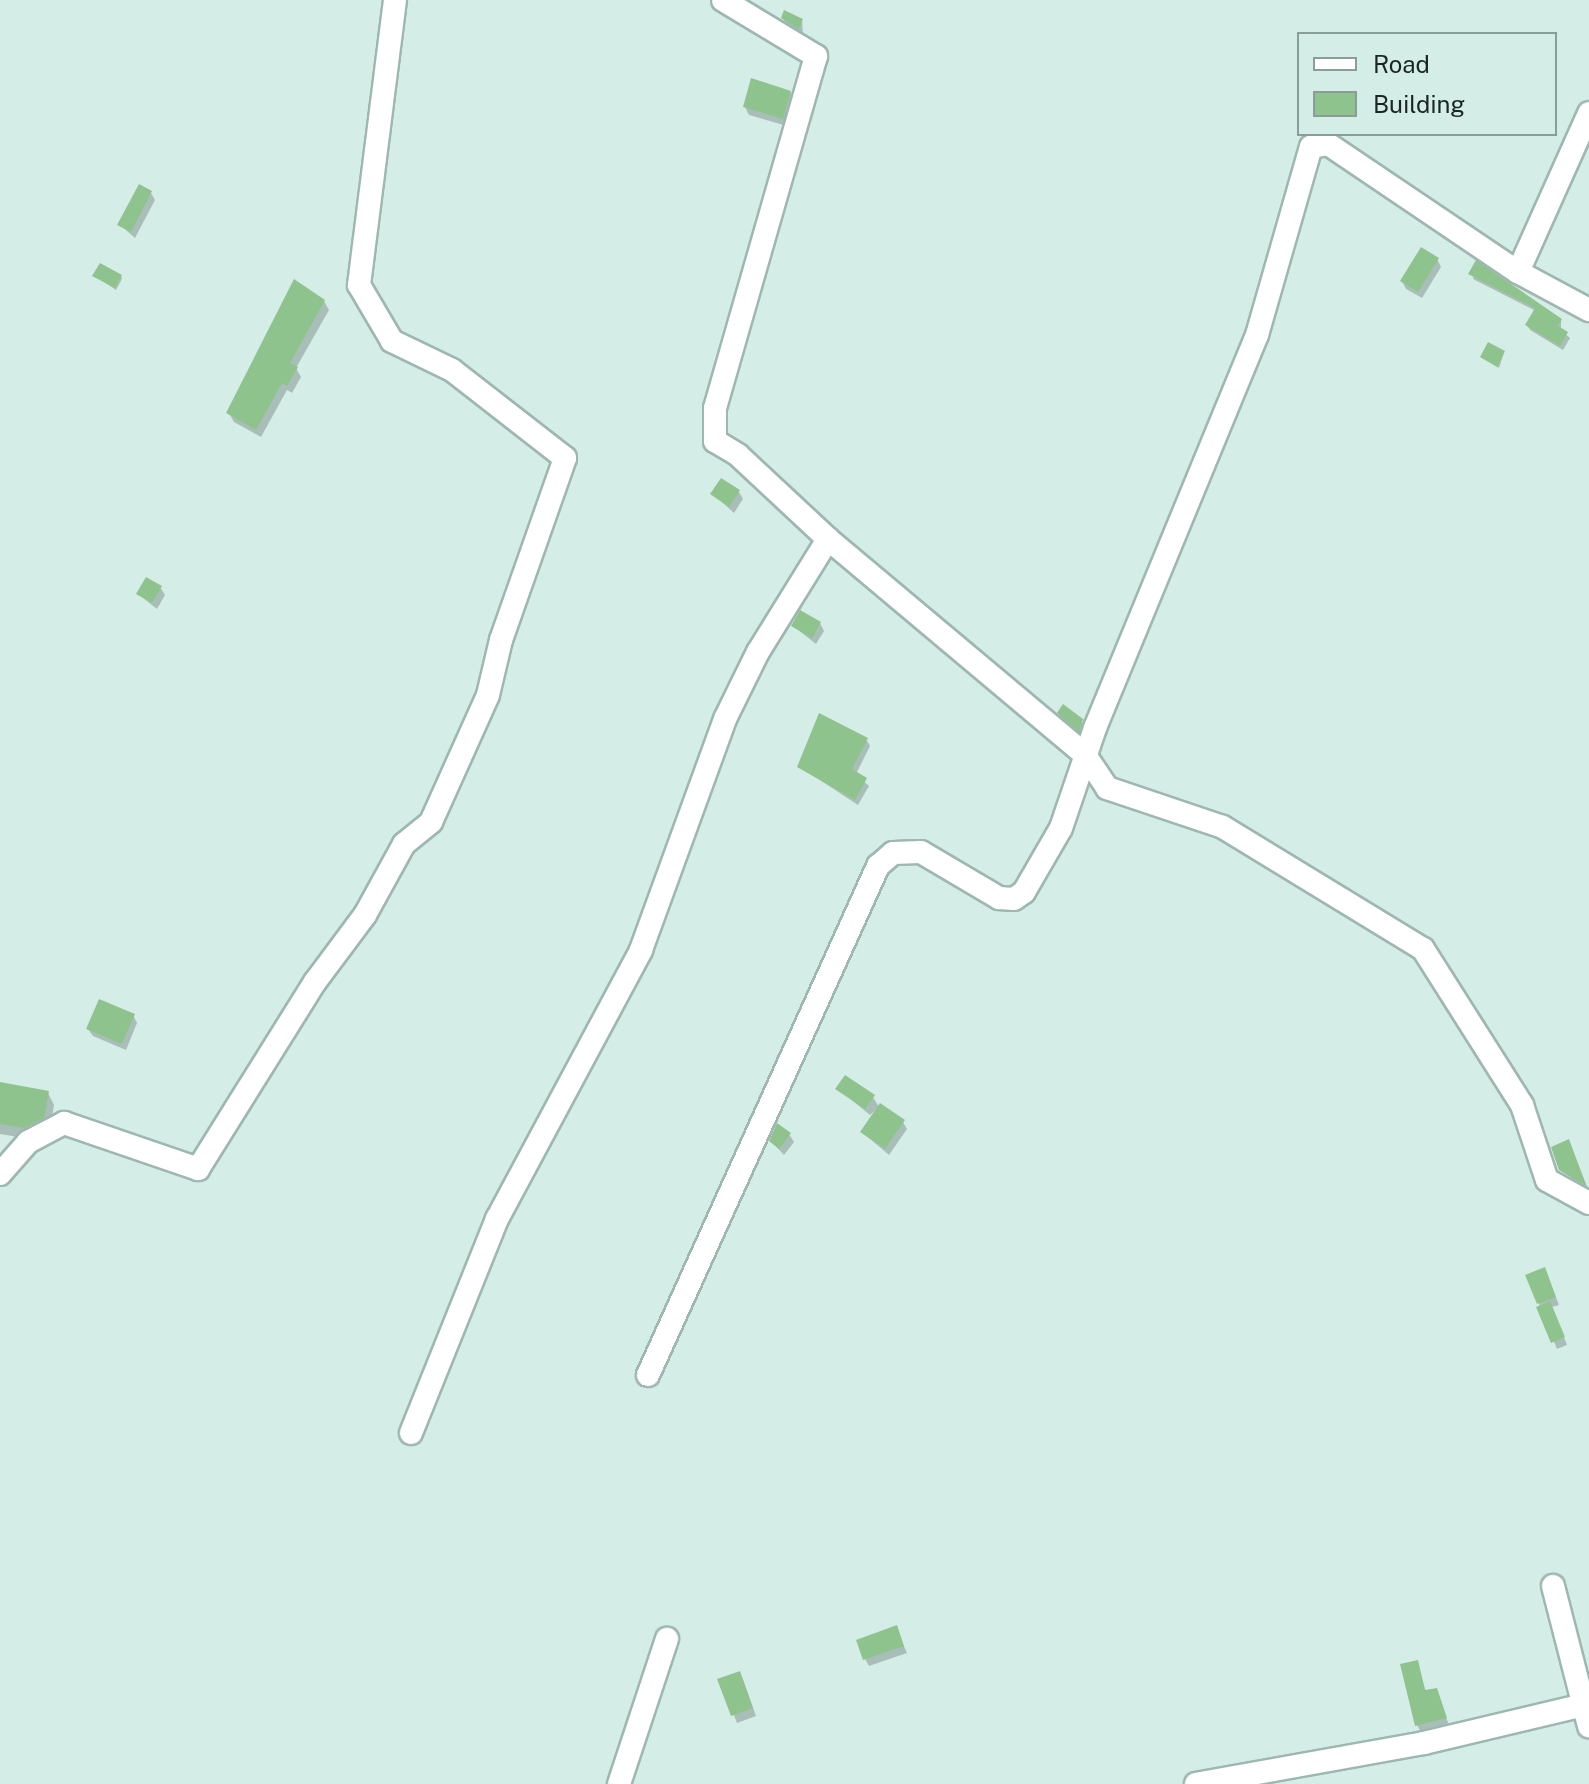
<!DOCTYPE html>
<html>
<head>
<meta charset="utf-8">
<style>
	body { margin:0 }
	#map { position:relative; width:1589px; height:1784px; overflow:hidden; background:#d4eee7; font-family:"Public Sans",sans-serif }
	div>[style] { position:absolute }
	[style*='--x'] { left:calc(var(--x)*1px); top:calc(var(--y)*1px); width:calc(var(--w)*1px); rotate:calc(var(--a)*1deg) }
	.shadow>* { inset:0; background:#0003 }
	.building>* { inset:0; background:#8fc38e }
	.roads { filter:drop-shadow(2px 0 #9eb7b0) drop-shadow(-2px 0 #9eb7b0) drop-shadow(0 2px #9eb7b0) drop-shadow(0 -2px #9eb7b0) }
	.minor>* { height:22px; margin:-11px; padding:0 11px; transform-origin:11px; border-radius:11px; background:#fff }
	span { translate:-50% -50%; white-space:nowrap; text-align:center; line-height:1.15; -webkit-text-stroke:8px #d4eee7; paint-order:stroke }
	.legend { position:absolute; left:1297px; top:32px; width:260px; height:104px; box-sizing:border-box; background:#d4eee7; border:2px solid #8a9e99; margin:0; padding:10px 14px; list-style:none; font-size:24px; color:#1b2523 }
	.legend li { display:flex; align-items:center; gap:16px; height:40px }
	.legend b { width:40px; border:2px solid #8a9e99 }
</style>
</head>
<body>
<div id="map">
	<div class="shadow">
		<div style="clip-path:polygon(783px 18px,802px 20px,803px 35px,787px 26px)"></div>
		<div style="clip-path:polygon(790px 92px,794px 100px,787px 126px,749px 115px,745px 107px)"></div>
		<div style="clip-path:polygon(151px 193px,155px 200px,135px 238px,119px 224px)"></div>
		<div style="clip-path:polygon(1437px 259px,1441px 267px,1422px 298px,1406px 289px,1402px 281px)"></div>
		<div style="clip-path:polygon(1477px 263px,1561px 320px,1561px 330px,1570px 338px,1563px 350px,1530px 330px,1527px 325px,1536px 311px,1473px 279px)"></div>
		<div style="clip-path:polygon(95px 276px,121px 276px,122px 279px,116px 290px)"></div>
		<div style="clip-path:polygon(324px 301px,329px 310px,296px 368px,301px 377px,292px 393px,287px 390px,261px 437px,234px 422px,229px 413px)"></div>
		<div style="clip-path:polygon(1504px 353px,1499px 368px,1482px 357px)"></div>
		<div style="clip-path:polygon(739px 492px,743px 499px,734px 513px,713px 494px)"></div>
		<div style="clip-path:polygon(160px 587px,165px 595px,157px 609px,138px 594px)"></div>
		<div style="clip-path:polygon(820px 623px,824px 631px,816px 644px,793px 626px)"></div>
		<div style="clip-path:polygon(1059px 713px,1082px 721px,1083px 737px,1063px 720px)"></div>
		<div style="clip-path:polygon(866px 739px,870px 746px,856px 774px,869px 786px,858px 805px,800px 767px)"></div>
		<div style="clip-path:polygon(133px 1015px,137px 1023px,126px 1050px,93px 1036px,88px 1029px)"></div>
		<div style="clip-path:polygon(0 1084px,48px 1093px,54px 1105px,50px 1129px,31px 1139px,0 1134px)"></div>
		<div style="clip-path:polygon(838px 1089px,873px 1097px,879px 1107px,870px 1115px)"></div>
		<div style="clip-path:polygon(903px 1122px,907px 1129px,889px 1155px,863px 1133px)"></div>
		<div style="clip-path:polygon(789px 1134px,794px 1142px,784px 1155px,771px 1141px)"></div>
		<div style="clip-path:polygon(1572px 1149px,1588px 1189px,1560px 1170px)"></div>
		<div style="clip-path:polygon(1528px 1276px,1548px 1277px,1559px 1305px,1552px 1307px,1567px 1345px,1557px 1349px)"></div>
		<div style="clip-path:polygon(896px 1628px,907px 1653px,869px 1666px,865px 1659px)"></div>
		<div style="clip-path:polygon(1417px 1663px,1426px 1692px,1436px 1690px,1449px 1725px,1421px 1732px,1417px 1725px)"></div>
		<div style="clip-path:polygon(720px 1680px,743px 1680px,756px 1716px,737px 1723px)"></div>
	</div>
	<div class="building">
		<div style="clip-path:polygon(784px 10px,803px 19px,799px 29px,781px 18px)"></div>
		<div style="clip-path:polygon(751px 78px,791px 91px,783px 119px,743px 107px)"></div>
		<div style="clip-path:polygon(139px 184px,152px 191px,131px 232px,117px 225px)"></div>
		<div style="clip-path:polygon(1421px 247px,1439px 258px,1418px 292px,1400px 281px)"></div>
		<div style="clip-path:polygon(1476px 260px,1562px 319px,1558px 326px,1568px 332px,1560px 346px,1525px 325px,1535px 308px,1468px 274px)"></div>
		<div style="clip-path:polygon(100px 263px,122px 275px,115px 288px,92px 276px)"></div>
		<div style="clip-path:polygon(294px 279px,325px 300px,290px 363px,298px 367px,287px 386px,282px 383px,256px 430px,226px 413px)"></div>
		<div style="clip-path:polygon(1488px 342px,1505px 351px,1497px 367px,1480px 357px)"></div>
		<div style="clip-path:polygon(721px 478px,740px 490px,729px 507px,710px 494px)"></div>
		<div style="clip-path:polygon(146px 577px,162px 586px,152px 603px,136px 594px)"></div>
		<div style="clip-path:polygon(800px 610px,821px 622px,812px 638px,791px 626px)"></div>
		<div style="clip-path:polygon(1063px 704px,1083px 719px,1079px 732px,1057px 713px)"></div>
		<div style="clip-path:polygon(819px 713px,868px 738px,852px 769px,867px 778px,855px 800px,797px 767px)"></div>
		<div style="clip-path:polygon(99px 999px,135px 1014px,122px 1044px,86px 1029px)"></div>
		<div style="clip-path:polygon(845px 1075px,875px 1095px,865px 1109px,835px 1089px)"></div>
		<div style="clip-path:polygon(0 1082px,49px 1091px,44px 1118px,24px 1128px,0 1124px)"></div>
		<div style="clip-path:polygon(880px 1103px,905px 1120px,885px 1149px,860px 1132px)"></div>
		<div style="clip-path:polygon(777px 1123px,791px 1133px,779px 1149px,769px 1141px)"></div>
		<div style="clip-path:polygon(1569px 1139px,1586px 1185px,1585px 1185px,1559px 1170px,1551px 1147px)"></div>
		<div style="clip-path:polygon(1545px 1267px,1556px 1297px,1537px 1304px,1525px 1275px)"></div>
		<div style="clip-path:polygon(1550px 1301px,1565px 1337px,1551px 1343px,1536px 1307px)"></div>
		<div style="clip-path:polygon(897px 1625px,904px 1646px,863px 1660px,856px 1640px)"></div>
		<div style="clip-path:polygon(1418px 1660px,1425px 1690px,1437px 1688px,1447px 1718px,1415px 1726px,1400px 1664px)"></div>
		<div style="clip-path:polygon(740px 1671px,753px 1708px,731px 1716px,717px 1679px)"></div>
	</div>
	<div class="roads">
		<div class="minor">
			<div style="--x:723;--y:0;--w:109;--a:31.1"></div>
			<div style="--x:816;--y:56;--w:366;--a:106"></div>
			<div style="--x:715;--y:408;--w:33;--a:90"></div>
			<div style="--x:715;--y:441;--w:27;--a:31"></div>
			<div style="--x:738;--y:455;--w:123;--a:43"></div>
			<div style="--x:828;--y:539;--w:336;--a:40"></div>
			<div style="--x:1085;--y:755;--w:40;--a:56"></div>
			<div style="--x:1107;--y:788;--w:122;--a:18.6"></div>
			<div style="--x:1223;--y:827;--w:234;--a:31.4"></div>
			<div style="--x:1423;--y:949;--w:185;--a:57.6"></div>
			<div style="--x:1522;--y:1105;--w:79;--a:71.6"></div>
			<div style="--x:1547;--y:1180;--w:48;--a:28.7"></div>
			<div style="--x:1518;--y:272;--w:174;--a:-65.9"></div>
			<div style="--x:0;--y:1174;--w:43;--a:-48.8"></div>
			<div style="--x:28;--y:1142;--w:41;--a:-27.8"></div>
			<div style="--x:64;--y:1123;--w:142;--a:18.9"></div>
			<div style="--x:198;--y:1169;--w:221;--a:-58"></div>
			<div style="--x:315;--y:982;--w:84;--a:-53.3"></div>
			<div style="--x:365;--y:915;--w:81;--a:-61.2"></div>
			<div style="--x:404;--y:844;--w:35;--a:-39"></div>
			<div style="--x:431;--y:822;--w:139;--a:-65.8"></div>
			<div style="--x:488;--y:695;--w:57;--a:-76.7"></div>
			<div style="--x:501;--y:640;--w:193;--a:-70.6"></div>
			<div style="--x:565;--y:458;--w:143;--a:-142.1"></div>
			<div style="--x:452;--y:370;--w:67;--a:-154.2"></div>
			<div style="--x:392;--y:341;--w:65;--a:-120.5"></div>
			<div style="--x:359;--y:285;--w:287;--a:-82.8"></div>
			<div style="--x:648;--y:1375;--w:559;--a:-65.68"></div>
			<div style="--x:878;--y:866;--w:20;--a:-41"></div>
			<div style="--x:893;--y:853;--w:28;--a:-2"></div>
			<div style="--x:921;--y:852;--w:91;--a:30.5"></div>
			<div style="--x:999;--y:898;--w:15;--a:4"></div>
			<div style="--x:1014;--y:899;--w:12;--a:-35"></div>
			<div style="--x:1024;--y:892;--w:74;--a:-60"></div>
			<div style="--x:1061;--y:828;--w:106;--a:-71.2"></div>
			<div style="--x:1095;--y:728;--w:425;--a:-67.6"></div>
			<div style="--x:1257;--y:335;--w:196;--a:-74"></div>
			<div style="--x:1311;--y:147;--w:17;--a:-10"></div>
			<div style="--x:1328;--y:144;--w:229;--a:34"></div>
			<div style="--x:1518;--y:272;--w:81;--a:28.2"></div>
			<div style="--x:411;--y:1433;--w:231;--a:-68.1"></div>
			<div style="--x:497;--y:1219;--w:305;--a:-61.8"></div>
			<div style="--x:641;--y:950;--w:246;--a:-70"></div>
			<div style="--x:725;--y:719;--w:75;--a:-63.8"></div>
			<div style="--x:758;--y:652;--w:133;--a:-58.2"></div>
			<div style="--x:1553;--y:1586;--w:145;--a:75.6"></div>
			<div style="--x:619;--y:1784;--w:153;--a:-71.7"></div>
			<div style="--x:1196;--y:1784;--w:232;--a:-10.2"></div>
			<div style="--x:1424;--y:1743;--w:164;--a:-13.4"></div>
		</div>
	</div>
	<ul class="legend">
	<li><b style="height:10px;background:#fff"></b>Road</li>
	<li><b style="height:22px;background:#8fc38e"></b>Building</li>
	</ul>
</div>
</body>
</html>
